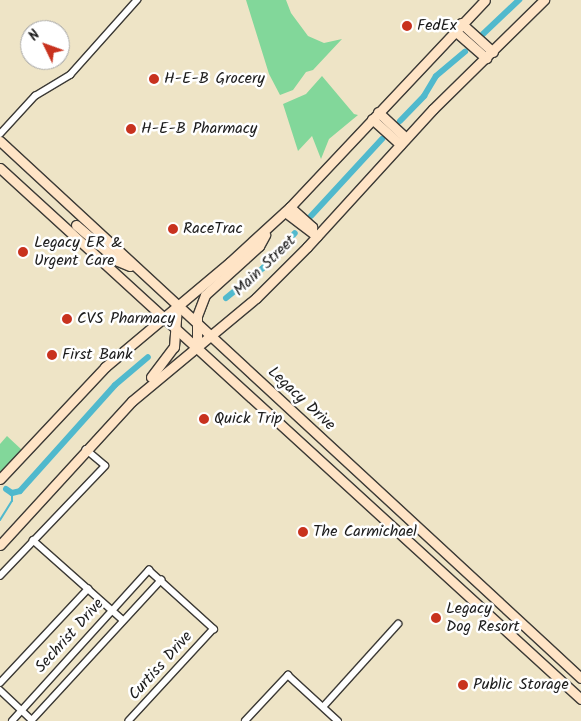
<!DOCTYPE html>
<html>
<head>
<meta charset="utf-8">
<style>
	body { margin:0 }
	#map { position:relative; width:581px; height:721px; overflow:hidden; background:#eee4c6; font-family:Kalam,sans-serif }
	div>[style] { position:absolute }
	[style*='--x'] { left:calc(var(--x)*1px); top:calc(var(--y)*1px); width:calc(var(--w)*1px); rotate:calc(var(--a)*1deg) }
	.green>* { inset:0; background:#82d79a }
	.stream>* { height:2px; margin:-1px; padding:0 1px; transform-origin:1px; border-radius:1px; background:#50b9cd }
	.canal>* { height:6px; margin:-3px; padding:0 3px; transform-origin:3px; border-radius:3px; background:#50b9cd }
	.roads { filter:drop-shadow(1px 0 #3c3a36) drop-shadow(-1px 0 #3c3a36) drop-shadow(0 1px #3c3a36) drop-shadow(0 -1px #3c3a36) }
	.minor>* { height:5.5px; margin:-2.75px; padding:0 2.75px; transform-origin:2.75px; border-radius:2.75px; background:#fff }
	.secondary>* { height:9px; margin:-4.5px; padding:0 4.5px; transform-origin:4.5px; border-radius:4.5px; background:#ffe4c6 }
	.dots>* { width:14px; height:14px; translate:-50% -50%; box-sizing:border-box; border:2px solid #fff; border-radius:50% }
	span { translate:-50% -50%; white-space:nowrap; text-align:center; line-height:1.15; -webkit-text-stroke:5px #fff; paint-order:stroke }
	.poi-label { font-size:16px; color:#1c1c1c }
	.left { translate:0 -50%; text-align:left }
	.street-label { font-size:16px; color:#1c1c1c }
	.north { position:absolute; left:20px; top:20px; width:50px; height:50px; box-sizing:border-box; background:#fff; border:1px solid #a4a4a4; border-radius:50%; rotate:312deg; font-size:14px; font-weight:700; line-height:20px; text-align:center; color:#1c1c1c }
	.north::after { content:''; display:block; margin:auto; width:18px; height:22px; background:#c8321e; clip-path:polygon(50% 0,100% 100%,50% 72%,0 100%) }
</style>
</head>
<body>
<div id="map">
	<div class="green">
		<div style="clip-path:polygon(246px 0,286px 0,291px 13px,308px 36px,324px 43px,342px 39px,313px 70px,306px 72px,293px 90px,280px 95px,269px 74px)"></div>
		<div style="clip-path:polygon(322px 76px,354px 114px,358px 115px,329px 139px,321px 159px,312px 136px,298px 151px,283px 104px,306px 94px)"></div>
		<div style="clip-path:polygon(7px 436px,23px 451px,0 475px,0 444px)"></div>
	</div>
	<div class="stream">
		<div style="--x:0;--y:520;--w:22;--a:-58"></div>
		<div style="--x:12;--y:501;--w:8;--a:-90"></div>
	</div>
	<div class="canal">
		<div style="--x:483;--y:34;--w:50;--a:-43.4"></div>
		<div style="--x:400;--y:121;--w:35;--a:-46"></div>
		<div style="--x:424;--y:96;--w:23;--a:-59"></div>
		<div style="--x:436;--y:76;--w:38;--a:-40"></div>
		<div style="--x:311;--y:216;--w:105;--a:-47.3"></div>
		<div style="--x:226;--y:298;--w:48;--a:-39"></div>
		<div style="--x:263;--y:268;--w:47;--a:-47.6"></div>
		<div style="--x:6;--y:489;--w:7;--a:34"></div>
		<div style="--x:12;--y:493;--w:8;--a:-14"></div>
		<div style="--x:20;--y:491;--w:142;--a:-48.1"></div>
		<div style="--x:115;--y:385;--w:43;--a:-40.3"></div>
	</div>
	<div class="roads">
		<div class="minor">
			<div style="--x:0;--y:134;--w:52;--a:-47.4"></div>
			<div style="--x:35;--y:96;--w:41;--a:-31"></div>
			<div style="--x:70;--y:75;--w:101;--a:-48.2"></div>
			<div style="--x:33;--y:540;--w:120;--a:41.6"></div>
			<div style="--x:0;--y:576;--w:152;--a:-46.3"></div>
			<div style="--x:105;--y:466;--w:25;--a:-140"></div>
			<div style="--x:0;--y:683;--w:129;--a:-46.9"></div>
			<div style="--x:0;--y:690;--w:44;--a:43.2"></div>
			<div style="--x:323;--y:707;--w:112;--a:-47.9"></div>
			<div style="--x:12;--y:721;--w:204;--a:-47.8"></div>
			<div style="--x:149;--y:570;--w:88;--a:42.2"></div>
			<div style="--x:214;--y:629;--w:125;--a:132.7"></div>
			<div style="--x:31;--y:721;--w:192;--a:-47.3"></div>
			<div style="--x:245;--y:721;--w:63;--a:-46.9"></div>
			<div style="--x:288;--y:675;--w:68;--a:42.6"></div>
		</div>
		<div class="secondary">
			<div style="--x:461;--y:23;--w:43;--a:42.2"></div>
			<div style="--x:454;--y:30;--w:43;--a:41.2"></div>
			<div style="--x:378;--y:112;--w:38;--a:43"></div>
			<div style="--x:372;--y:119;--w:38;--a:42"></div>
			<div style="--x:0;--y:141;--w:791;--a:42.75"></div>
			<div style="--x:0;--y:168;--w:787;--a:42.43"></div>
			<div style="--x:290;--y:207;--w:30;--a:42"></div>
			<div style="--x:312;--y:227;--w:5;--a:90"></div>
			<div style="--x:285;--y:212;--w:40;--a:37"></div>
			<div style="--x:76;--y:225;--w:55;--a:40.6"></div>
			<div style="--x:118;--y:261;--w:13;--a:23"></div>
			<div style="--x:197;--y:346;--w:30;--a:-90"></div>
			<div style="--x:197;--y:316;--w:22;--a:-69"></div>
			<div style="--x:205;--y:295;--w:73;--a:-42.2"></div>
			<div style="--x:259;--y:246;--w:13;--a:-61"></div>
			<div style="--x:151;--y:377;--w:38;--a:-53"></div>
			<div style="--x:174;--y:347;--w:41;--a:-85.8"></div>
			<div style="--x:0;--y:479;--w:154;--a:-46.8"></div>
			<div style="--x:105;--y:367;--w:163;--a:-40"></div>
			<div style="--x:230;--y:262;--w:81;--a:-42.5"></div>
			<div style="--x:290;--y:207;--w:284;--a:-46.7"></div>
			<div style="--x:0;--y:545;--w:195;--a:-47.5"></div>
			<div style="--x:132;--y:401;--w:161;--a:-39.7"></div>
			<div style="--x:256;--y:298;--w:72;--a:-45"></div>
			<div style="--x:307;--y:247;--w:187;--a:-47.6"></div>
			<div style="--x:433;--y:109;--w:156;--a:-44.5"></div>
		</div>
	</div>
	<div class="dots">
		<div style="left:407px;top:26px;background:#c8321e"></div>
		<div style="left:154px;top:79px;background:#c8321e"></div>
		<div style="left:131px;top:129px;background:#c8321e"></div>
		<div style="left:173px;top:229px;background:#c8321e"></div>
		<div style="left:23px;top:252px;background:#c8321e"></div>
		<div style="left:67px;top:319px;background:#c8321e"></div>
		<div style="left:52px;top:355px;background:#c8321e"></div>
		<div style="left:204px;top:419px;background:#c8321e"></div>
		<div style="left:303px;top:532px;background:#c8321e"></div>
		<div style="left:436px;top:618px;background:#c8321e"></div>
		<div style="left:463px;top:685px;background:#c8321e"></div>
	</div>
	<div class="poi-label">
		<span class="left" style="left:417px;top:26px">FedEx</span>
		<span class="left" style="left:164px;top:79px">H-E-B Grocery</span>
		<span class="left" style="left:141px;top:129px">H-E-B Pharmacy</span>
		<span class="left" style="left:183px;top:229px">RaceTrac</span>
		<span class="left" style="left:34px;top:252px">Legacy ER &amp;<br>Urgent Care</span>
		<span class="left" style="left:77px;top:319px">CVS Pharmacy</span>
		<span class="left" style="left:62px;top:355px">First Bank</span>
		<span class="left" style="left:214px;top:419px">Quick Trip</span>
		<span class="left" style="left:313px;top:532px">The Carmichael</span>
		<span class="left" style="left:446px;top:618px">Legacy<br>Dog Resort</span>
		<span class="left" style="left:473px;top:685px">Public Storage</span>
	</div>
	<div class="street-label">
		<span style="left:265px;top:266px;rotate:-44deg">Main Street</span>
		<span style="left:301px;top:399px;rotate:43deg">Legacy Drive</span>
		<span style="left:70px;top:636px;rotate:-48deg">Sechrist Drive</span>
		<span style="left:161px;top:666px;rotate:-48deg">Curtiss Drive</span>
	</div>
	<div class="north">N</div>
</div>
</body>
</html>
